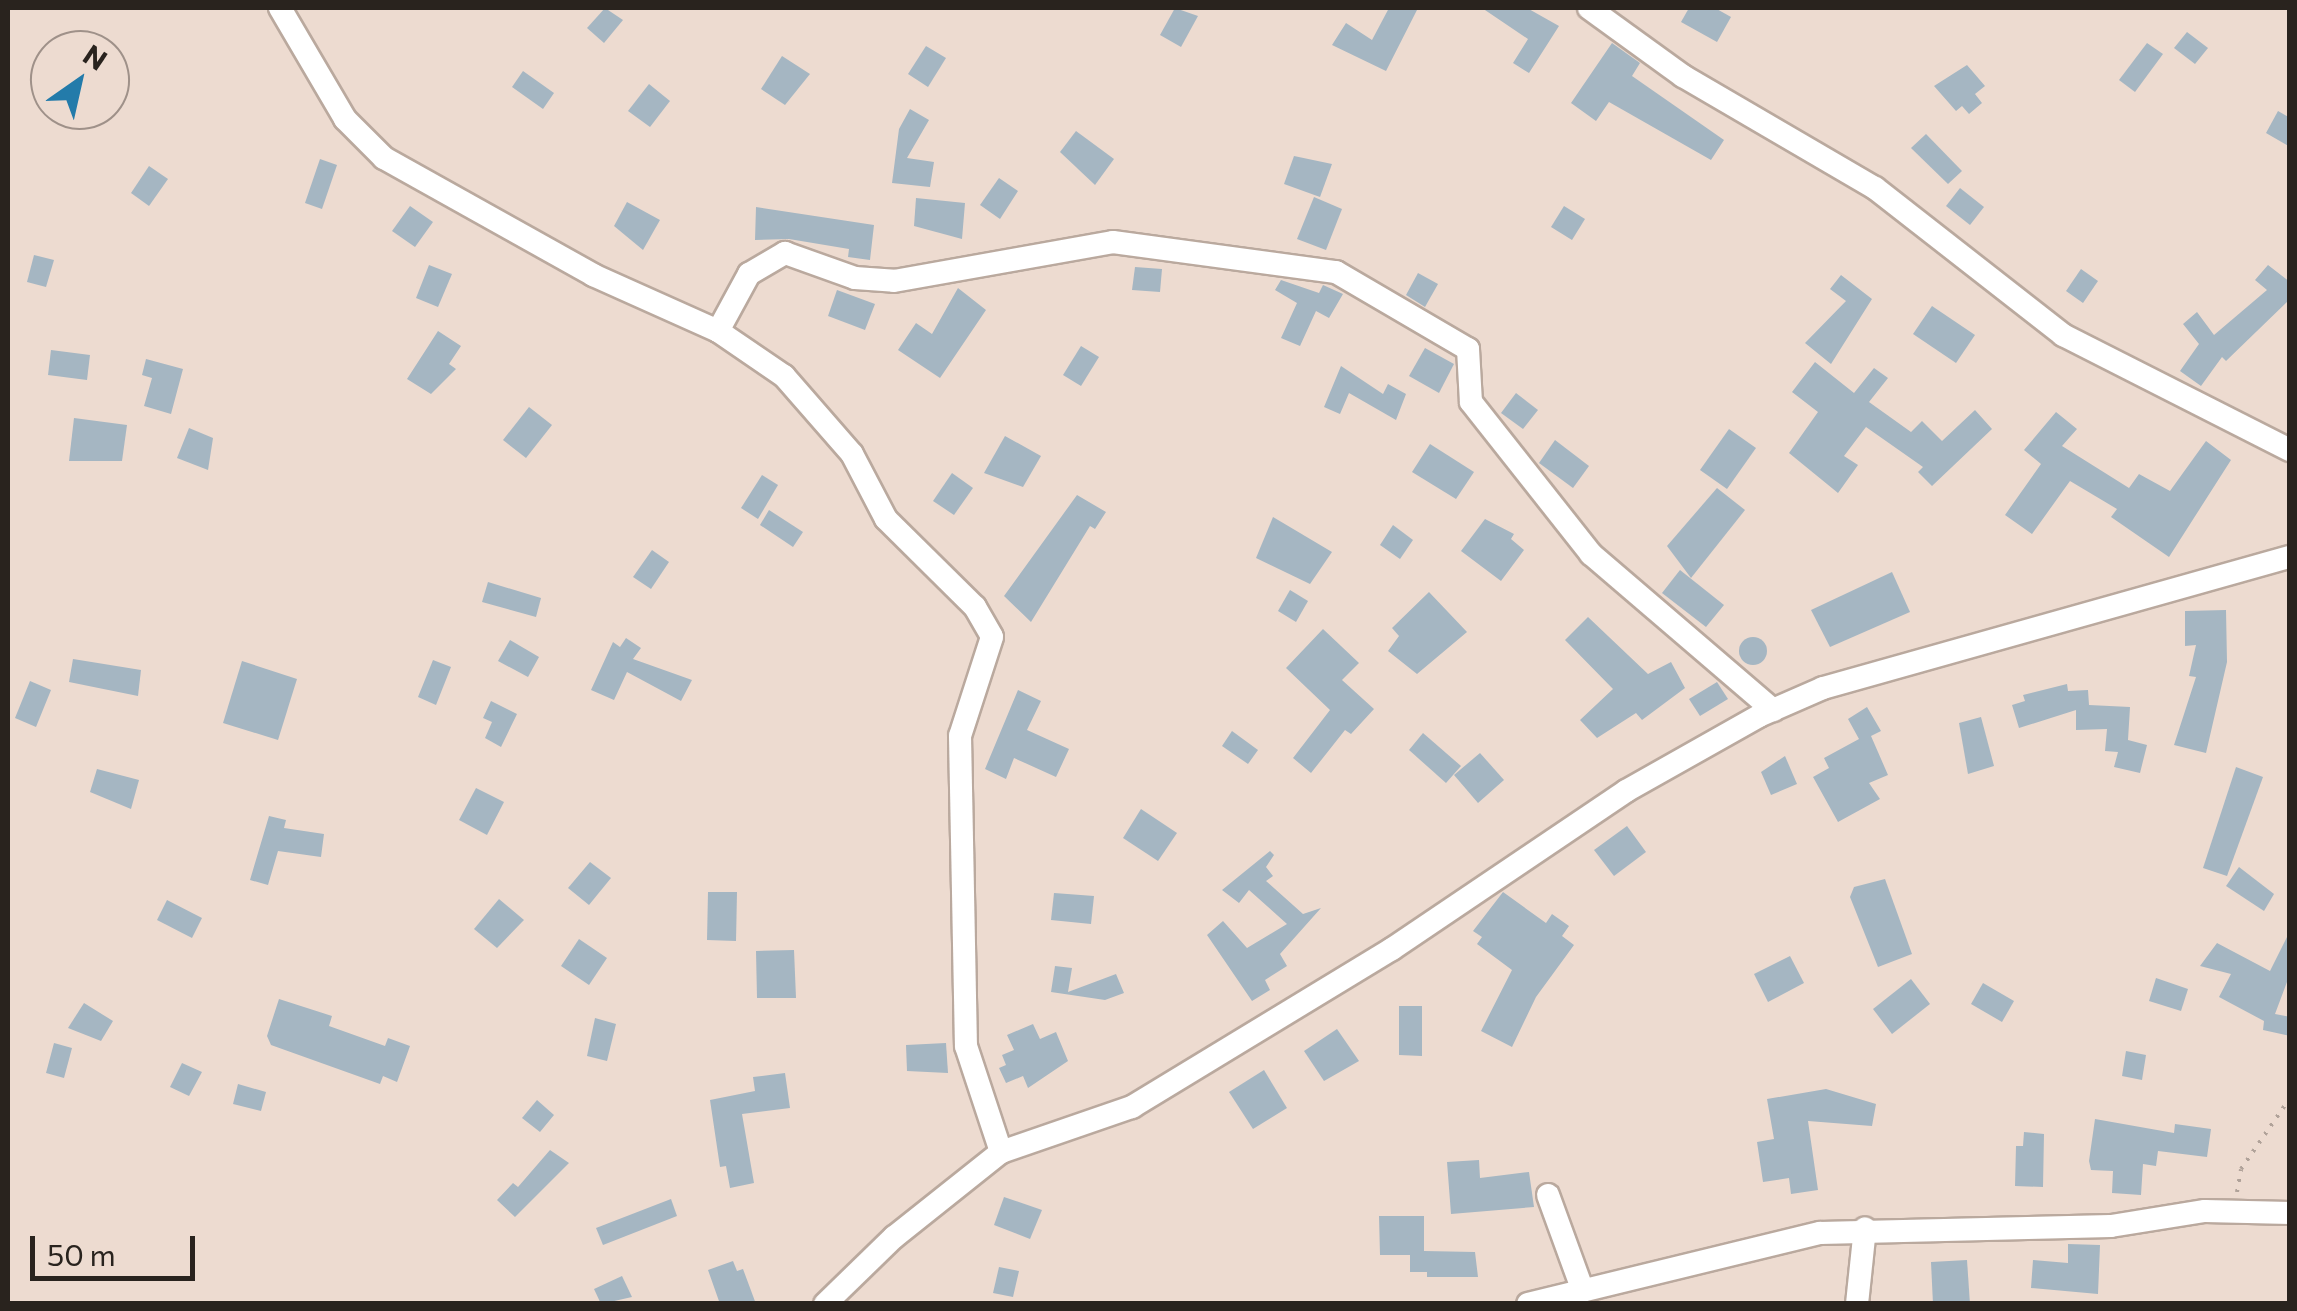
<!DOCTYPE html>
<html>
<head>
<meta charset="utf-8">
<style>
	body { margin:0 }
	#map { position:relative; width:2297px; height:1311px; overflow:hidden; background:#eddbd0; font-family:Commissioner,sans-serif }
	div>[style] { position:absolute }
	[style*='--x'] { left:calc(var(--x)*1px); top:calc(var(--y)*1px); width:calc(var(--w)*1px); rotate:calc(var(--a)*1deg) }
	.building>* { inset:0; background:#a5b6c2 }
	.round { border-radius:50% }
	.path>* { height:4px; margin-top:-2px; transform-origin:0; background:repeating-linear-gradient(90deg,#b0a299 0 2.5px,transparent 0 10.5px) }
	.roads { filter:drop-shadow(2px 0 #baa99e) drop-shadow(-2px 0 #baa99e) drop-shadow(0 2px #baa99e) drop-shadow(0 -2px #baa99e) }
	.minor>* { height:22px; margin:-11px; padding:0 11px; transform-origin:11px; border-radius:11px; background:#fff }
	span { translate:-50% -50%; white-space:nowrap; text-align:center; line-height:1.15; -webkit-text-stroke:8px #eddbd0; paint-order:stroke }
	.frame { position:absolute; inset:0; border:10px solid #29231e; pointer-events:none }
	.north { position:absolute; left:30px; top:30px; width:100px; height:100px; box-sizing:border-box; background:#eddbd0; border:2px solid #9f9189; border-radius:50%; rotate:34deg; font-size:28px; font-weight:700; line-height:40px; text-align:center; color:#29231e }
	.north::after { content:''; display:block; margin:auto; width:35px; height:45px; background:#237baa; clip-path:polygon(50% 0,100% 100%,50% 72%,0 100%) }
	.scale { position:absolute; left:30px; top:1236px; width:165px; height:45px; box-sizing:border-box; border:5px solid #29231e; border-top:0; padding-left:12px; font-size:30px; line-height:35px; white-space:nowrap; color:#29231e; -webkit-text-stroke:8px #eddbd0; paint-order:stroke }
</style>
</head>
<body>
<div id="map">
	<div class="building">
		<div style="clip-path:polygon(605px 8px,623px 20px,604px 43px,587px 28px)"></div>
		<div style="clip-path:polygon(1175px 8px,1198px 16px,1181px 47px,1160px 35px)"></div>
		<div style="clip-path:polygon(1389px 8px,1418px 8px,1386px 71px,1332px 45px,1346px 23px,1372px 40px)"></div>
		<div style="clip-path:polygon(1482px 8px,1527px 8px,1559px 26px,1529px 73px,1513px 63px,1528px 39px)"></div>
		<div style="clip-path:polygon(1689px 8px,1715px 8px,1731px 17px,1717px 42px,1681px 22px)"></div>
		<div style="clip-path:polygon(2187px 32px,2208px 48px,2195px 64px,2174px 48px)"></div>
		<div style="clip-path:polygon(1612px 43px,1640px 63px,1632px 76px,1724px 140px,1711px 160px,1609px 102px,1596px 121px,1571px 103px)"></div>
		<div style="clip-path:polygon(2147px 43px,2163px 54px,2135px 92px,2119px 80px)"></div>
		<div style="clip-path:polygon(926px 46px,946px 58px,928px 87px,908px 74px)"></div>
		<div style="clip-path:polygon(782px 56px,810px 74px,785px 105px,761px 89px)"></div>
		<div style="clip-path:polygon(1967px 65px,1985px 86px,1975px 94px,1982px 103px,1969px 114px,1962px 106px,1956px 111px,1934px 86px)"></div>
		<div style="clip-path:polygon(523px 71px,554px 93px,543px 109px,512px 87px)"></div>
		<div style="clip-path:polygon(649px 84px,670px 101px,650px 127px,628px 111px)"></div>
		<div style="clip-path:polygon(910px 109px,929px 120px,907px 158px,934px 162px,930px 187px,892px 183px,899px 129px)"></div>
		<div style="clip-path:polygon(2278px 111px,2290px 118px,2290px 147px,2266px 133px)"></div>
		<div style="clip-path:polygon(1076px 131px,1114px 159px,1095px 185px,1060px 152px)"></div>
		<div style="clip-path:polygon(1926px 134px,1962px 171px,1948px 184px,1911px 148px)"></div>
		<div style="clip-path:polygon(1294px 156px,1332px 164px,1320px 197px,1284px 184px)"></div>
		<div style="clip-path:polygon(320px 159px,337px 165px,322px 209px,305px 203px)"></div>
		<div style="clip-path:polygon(149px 166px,168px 179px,149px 206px,131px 193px)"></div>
		<div style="clip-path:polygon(999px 178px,1018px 191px,1000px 219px,980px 205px)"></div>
		<div style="clip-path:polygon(1960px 188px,1984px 207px,1970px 225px,1946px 206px)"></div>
		<div style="clip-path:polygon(1314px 197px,1342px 209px,1326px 250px,1297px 239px)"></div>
		<div style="clip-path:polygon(916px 198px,965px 203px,962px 239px,914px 226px)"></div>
		<div style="clip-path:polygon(627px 202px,660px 220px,643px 250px,614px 226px)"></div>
		<div style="clip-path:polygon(410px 206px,433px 222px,415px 247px,392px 231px)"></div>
		<div style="clip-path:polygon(1564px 206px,1585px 219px,1572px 240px,1551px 227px)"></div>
		<div style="clip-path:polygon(756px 207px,874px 225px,870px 260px,848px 257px,849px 249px,789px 239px,755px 240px)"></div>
		<div style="clip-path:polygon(34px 255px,54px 260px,46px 287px,27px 282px)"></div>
		<div style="clip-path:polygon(429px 265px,452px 274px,438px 307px,416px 298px)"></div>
		<div style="clip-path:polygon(2268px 265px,2290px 282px,2290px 299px,2226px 361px,2222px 357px,2201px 386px,2180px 371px,2199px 344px,2183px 324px,2197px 312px,2214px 335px,2267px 290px,2255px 280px)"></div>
		<div style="clip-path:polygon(1135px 267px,1162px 269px,1160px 292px,1132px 290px)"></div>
		<div style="clip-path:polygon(2081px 269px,2098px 281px,2083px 303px,2066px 291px)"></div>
		<div style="clip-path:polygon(1418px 273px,1438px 284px,1425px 307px,1406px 295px)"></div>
		<div style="clip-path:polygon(1841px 275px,1872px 299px,1831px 364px,1805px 343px,1846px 301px,1830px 289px)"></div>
		<div style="clip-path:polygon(1281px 280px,1319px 293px,1323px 285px,1343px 294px,1329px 318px,1316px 311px,1300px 346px,1281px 338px,1297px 303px,1275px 290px)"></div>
		<div style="clip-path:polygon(958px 288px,986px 310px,940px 378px,898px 350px,916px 323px,932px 334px)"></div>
		<div style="clip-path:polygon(837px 290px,875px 304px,865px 330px,828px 316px)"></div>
		<div style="clip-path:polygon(1932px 306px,1975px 335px,1956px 363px,1913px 334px)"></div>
		<div style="clip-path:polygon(438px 331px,461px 346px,449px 364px,456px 369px,431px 394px,407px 379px)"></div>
		<div style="clip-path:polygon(1081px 346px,1099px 357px,1081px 386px,1063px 375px)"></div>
		<div style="clip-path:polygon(1425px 348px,1454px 364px,1439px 393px,1409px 376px)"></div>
		<div style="clip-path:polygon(51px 350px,90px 355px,87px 380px,48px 375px)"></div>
		<div style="clip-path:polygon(146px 359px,183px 369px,171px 414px,144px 406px,152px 378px,142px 375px)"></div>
		<div style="clip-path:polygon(1815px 362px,1854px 393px,1874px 368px,1888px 378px,1869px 402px,1911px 432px,1922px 421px,1942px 441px,1975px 410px,1992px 429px,1932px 486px,1918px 472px,1923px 467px,1866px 427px,1844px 456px,1858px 465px,1838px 493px,1789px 453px,1818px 412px,1792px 392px)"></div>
		<div style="clip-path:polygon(1341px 366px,1383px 394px,1388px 384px,1406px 394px,1396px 420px,1349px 393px,1340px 414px,1324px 407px)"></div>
		<div style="clip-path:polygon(1516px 393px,1538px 410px,1523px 429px,1501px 413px)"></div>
		<div style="clip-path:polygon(529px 407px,552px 425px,526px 458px,503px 440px)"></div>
		<div style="clip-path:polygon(2056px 412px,2077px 429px,2062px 446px,2129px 488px,2139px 474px,2170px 491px,2206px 441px,2231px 460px,2169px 557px,2111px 517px,2117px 509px,2070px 481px,2032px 534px,2005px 515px,2041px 464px,2024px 450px)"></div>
		<div style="clip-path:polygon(74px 418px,127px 425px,122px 461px,69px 461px)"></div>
		<div style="clip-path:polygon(189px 428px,213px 438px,208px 470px,177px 458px)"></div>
		<div style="clip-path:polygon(1729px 429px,1756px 448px,1727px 489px,1700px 470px)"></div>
		<div style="clip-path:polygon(1005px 436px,1041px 456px,1023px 487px,984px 473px)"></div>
		<div style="clip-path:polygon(1555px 440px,1589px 466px,1573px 488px,1539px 463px)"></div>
		<div style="clip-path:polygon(1430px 444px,1474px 472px,1456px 499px,1412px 472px)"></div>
		<div style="clip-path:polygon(952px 473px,973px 488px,954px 515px,933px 501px)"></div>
		<div style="clip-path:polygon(762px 475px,778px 485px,758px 519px,741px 508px)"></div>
		<div style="clip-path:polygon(1717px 488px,1745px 510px,1691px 578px,1667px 546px)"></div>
		<div style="clip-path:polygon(1077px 495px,1106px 512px,1095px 529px,1090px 526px,1031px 622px,1004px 596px)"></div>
		<div style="clip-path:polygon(769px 510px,803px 532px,793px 547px,760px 525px)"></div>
		<div style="clip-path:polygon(1273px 517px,1332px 552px,1310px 584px,1256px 558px)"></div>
		<div style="clip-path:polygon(1485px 519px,1514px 534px,1511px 539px,1524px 550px,1501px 581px,1461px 551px)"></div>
		<div style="clip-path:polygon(1393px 525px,1413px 540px,1400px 559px,1380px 545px)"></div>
		<div style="clip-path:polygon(652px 550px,669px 562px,651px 589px,633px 577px)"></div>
		<div style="clip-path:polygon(1680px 570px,1724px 605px,1706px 627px,1662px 593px)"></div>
		<div style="clip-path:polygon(1892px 572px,1910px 612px,1830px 647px,1811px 610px)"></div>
		<div style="clip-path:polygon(488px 582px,541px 598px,536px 617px,482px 602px)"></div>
		<div style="clip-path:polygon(1290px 590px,1308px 601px,1296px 622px,1278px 611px)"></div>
		<div style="clip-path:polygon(1429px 592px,1467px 632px,1417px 674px,1388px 651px,1399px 636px,1392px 628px)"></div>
		<div style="clip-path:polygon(2226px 610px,2227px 662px,2206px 753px,2174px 745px,2196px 677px,2189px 676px,2196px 645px,2185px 646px,2185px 611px)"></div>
		<div style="clip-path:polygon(1588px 617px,1648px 674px,1671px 662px,1685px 688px,1642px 720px,1636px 713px,1597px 738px,1580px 720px,1613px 689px,1565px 640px)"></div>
		<div style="clip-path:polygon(1323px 629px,1359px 663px,1342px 680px,1374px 709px,1351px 734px,1345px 730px,1311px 773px,1293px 758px,1330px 710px,1286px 668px)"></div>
		<div class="round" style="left:1739px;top:637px;width:28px;height:28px"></div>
		<div style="clip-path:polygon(626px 638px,641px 648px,633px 659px,692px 680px,681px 701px,627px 672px,614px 700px,591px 690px,613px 642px,620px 647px)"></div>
		<div style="clip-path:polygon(510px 640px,539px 657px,528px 677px,498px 661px)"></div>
		<div style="clip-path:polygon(73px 659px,141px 670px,138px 696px,69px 682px)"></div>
		<div style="clip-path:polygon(433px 660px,451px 667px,436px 705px,418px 697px)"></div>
		<div style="clip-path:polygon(242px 661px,297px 679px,278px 740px,223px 723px)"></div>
		<div style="clip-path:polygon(30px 681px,51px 690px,36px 727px,15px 718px)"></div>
		<div style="clip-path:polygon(1717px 682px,1728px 699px,1700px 716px,1689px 699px)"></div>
		<div style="clip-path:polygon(2067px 684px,2068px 691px,2088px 690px,2089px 705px,2130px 707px,2128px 740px,2147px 745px,2140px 773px,2114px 767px,2118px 752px,2105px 751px,2107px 729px,2076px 730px,2076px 710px,2019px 728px,2012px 705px,2025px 701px,2023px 695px)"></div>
		<div style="clip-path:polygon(1018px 690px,1041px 701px,1027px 730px,1069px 749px,1056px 777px,1014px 758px,1006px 779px,985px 769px)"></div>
		<div style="clip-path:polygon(491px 701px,517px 714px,501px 747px,485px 738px,492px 722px,483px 718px)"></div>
		<div style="clip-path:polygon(1867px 707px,1881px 731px,1871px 736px,1888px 775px,1869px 783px,1880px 799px,1838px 822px,1813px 777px,1829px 768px,1824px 758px,1859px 739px,1848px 719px)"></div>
		<div style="clip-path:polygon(1981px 717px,1994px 766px,1968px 774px,1959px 723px)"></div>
		<div style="clip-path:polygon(1232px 731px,1258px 750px,1248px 764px,1222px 746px)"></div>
		<div style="clip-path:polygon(1423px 733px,1461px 766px,1446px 783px,1409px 750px)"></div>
		<div style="clip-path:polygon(1480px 753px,1504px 780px,1478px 803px,1454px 775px)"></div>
		<div style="clip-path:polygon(1785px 756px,1797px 784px,1771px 795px,1761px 772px)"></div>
		<div style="clip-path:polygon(2236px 767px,2263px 777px,2227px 876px,2203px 868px)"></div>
		<div style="clip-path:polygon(97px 769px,139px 780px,131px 809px,90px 792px)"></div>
		<div style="clip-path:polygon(476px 788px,504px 802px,487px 835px,459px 820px)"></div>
		<div style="clip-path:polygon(1141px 809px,1177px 833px,1158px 861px,1123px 838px)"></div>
		<div style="clip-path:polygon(269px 816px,286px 820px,284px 828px,324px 834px,321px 857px,278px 851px,268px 885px,250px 880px)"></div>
		<div style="clip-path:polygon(1627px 826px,1646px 852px,1614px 876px,1594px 850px)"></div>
		<div style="clip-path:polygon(1270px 851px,1274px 855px,1266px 867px,1273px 876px,1266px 881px,1303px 914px,1321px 908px,1280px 954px,1287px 966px,1265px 980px,1270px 990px,1252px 1001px,1207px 935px,1223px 921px,1247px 948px,1287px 924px,1249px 890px,1239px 903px,1222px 890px)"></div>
		<div style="clip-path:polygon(590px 862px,611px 878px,589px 905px,568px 888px)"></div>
		<div style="clip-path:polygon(2239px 867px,2274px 894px,2264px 911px,2226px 886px)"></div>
		<div style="clip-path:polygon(1885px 879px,1912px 954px,1878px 967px,1850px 897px,1854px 887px)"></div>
		<div style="clip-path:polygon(708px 892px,737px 892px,736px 941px,707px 940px)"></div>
		<div style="clip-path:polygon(1503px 892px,1546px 923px,1552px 914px,1569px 926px,1562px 936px,1574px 945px,1536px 997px,1512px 1047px,1481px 1031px,1512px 970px,1477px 944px,1482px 937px,1473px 931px)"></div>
		<div style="clip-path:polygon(1054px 893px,1094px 896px,1091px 924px,1051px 920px)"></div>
		<div style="clip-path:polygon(499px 899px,524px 920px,497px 948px,474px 929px)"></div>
		<div style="clip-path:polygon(167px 900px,202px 918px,192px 938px,157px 920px)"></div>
		<div style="clip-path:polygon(2290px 931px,2290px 974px,2275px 1014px,2290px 1017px,2290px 1036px,2263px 1030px,2264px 1021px,2219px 997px,2231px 974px,2200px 966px,2217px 943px,2270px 971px)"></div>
		<div style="clip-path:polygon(579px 939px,607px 958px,589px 985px,561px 966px)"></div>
		<div style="clip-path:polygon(794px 950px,796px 998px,757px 998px,756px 951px)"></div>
		<div style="clip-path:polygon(1790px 956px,1804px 983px,1768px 1002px,1754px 974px)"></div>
		<div style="clip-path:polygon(1055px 966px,1072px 968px,1068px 992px,1116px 974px,1124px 993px,1105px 1000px,1051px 992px)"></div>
		<div style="clip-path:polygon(2156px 978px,2188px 989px,2181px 1011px,2149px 1001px)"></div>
		<div style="clip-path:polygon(1911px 979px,1930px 1004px,1892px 1034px,1873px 1009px)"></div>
		<div style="clip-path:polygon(1983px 983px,2014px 1001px,2002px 1022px,1971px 1004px)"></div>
		<div style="clip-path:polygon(279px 999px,332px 1016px,329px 1026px,385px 1046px,388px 1038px,410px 1046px,397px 1082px,383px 1076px,380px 1084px,271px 1045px,267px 1036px)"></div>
		<div style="clip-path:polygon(84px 1003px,113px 1021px,101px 1041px,68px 1028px)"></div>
		<div style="clip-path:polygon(1399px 1006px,1422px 1006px,1422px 1056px,1399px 1055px)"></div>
		<div style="clip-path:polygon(595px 1018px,616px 1024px,607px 1061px,587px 1056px)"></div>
		<div style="clip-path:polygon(1033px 1024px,1040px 1039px,1056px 1032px,1068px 1061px,1028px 1088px,1023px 1076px,1006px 1083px,999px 1068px,1006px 1065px,1002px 1055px,1014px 1050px,1007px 1035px)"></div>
		<div style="clip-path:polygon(1337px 1029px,1359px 1061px,1324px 1081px,1304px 1051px)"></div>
		<div style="clip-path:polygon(54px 1043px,72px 1048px,64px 1078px,46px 1073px)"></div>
		<div style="clip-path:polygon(946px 1043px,948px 1073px,907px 1071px,906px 1045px)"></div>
		<div style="clip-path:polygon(2126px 1051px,2146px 1055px,2142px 1080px,2122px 1076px)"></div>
		<div style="clip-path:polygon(182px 1063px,202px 1072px,189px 1096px,170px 1087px)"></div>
		<div style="clip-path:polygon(1264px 1070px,1287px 1108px,1253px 1129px,1229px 1092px)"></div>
		<div style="clip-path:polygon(785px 1073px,790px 1108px,742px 1114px,754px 1183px,730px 1188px,726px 1166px,720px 1167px,710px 1100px,755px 1091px,753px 1077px)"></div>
		<div style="clip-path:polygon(238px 1084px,266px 1092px,261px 1111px,233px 1104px)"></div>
		<div style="clip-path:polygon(1826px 1089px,1876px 1104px,1872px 1126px,1808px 1121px,1818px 1190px,1791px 1194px,1789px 1178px,1763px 1182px,1757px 1142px,1774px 1139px,1767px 1099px)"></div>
		<div style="clip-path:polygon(537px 1100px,554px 1115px,540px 1132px,522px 1118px)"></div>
		<div style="clip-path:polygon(2095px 1119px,2174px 1133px,2175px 1124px,2211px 1129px,2207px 1157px,2158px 1151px,2156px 1166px,2143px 1164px,2141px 1195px,2112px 1193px,2113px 1171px,2091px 1170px,2089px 1161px)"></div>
		<div style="clip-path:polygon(2024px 1132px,2044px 1134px,2043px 1187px,2015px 1186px,2016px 1146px,2023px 1146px)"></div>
		<div style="clip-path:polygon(550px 1150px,569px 1163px,515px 1217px,497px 1200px,513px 1183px,518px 1187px)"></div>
		<div style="clip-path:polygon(1479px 1160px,1480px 1178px,1529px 1172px,1534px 1207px,1451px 1214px,1447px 1162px)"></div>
		<div style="clip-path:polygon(1004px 1197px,1042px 1210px,1030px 1239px,994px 1225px)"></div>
		<div style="clip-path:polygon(671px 1199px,677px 1216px,603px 1245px,596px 1228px)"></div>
		<div style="clip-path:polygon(1379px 1216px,1424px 1216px,1424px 1251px,1475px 1252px,1478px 1277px,1427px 1277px,1427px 1272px,1410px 1272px,1410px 1255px,1380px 1255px)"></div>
		<div style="clip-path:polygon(2068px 1244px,2100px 1245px,2098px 1294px,2031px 1288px,2033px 1260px,2068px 1263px)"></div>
		<div style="clip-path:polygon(1967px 1260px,1970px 1304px,1933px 1304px,1931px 1262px)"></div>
		<div style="clip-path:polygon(733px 1261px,737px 1271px,743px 1269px,756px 1304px,720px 1304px,708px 1270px)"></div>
		<div style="clip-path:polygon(999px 1267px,1019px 1271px,1013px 1297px,993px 1293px)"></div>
		<div style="clip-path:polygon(622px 1276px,632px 1297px,601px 1304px,594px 1289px)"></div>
	</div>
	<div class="path">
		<div style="--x:2237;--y:1192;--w:23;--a:-80"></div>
		<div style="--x:2241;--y:1169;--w:86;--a:-55.4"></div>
	</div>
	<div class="roads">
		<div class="minor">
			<div style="--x:280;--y:8;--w:129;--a:59.6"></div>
			<div style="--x:345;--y:119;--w:55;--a:45"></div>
			<div style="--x:384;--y:158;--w:240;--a:29.2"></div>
			<div style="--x:593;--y:275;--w:137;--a:24.1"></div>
			<div style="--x:718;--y:331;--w:80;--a:34.3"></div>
			<div style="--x:784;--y:376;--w:103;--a:48.9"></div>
			<div style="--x:852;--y:454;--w:73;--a:62.4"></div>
			<div style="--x:886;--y:519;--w:125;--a:44.7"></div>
			<div style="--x:975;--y:607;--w:34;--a:60"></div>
			<div style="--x:992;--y:637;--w:104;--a:107.9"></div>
			<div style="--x:960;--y:736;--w:310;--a:88.9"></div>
			<div style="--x:966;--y:1046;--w:112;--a:71.7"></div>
			<div style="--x:1001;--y:1152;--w:137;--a:141.5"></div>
			<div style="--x:894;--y:1237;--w:96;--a:135.8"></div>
			<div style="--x:1589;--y:8;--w:116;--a:35.9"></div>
			<div style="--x:1683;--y:76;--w:222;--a:30.3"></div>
			<div style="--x:1875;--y:188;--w:239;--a:38"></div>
			<div style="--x:2063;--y:335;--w:254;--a:26.9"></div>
			<div style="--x:718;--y:331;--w:65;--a:-61.5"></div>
			<div style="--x:749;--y:274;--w:42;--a:-30.3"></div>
			<div style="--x:785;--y:253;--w:74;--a:19.7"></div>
			<div style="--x:855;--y:278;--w:39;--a:4"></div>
			<div style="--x:894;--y:281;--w:222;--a:-10.1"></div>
			<div style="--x:1113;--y:242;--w:225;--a:7.7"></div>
			<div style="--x:1336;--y:272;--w:153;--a:30.3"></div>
			<div style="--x:1468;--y:349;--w:53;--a:86.8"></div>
			<div style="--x:1471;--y:402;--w:194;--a:51.7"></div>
			<div style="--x:1591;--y:554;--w:240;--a:40.6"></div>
			<div style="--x:1001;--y:1152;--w:139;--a:-19"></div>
			<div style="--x:1132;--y:1107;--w:304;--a:-31.3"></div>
			<div style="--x:1392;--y:949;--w:282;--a:-34"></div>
			<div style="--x:1626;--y:791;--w:153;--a:-29.4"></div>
			<div style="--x:1759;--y:716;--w:70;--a:-23.6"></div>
			<div style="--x:1823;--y:688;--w:485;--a:-15.7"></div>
			<div style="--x:1548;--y:1195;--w:102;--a:70"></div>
			<div style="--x:1528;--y:1304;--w:301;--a:-13.7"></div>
			<div style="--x:1820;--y:1233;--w:291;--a:-1.4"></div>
			<div style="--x:2111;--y:1226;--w:95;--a:-9.1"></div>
			<div style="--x:2205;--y:1211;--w:85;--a:1.3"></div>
			<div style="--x:1857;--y:1304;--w:76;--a:-84"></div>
		</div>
	</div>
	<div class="frame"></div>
	<div class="north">N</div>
	<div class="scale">50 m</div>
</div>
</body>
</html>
